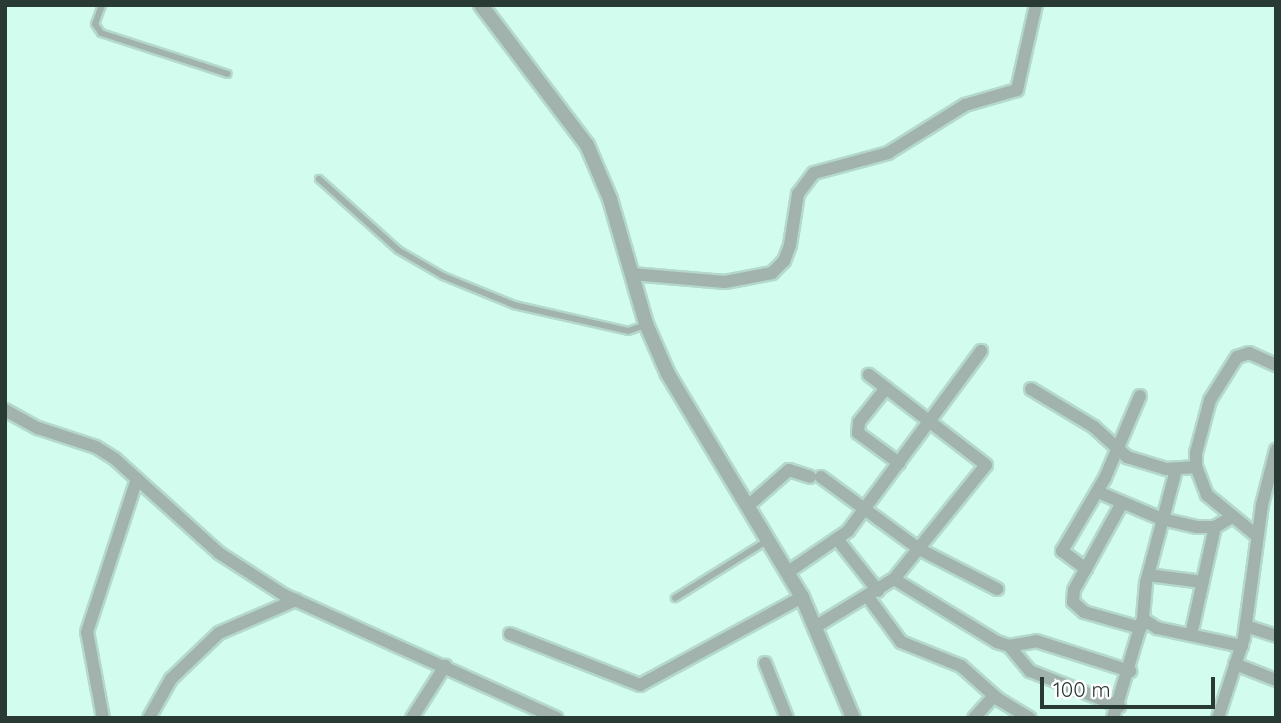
<!DOCTYPE html>
<html>
<head>
<meta charset="utf-8">
<style>
	body { margin:0 }
	#map { position:relative; width:1281px; height:723px; overflow:hidden; background:#d2fced; font-family:Quicksand,sans-serif }
	div>[style] { position:absolute }
	[style*='--x'] { left:calc(var(--x)*1px); top:calc(var(--y)*1px); width:calc(var(--w)*1px); rotate:calc(var(--a)*1deg) }
	.roads { filter:drop-shadow(2px 0 #b4d9cc) drop-shadow(-2px 0 #b4d9cc) drop-shadow(0 2px #b4d9cc) drop-shadow(0 -2px #b4d9cc) }
	.service>* { height:6px; margin:-3px; padding:0 3px; transform-origin:3px; border-radius:3px; background:#a1b3ac }
	.minor>* { height:12px; margin:-6px; padding:0 6px; transform-origin:6px; border-radius:6px; background:#a1b3ac }
	.tertiary>* { height:14px; margin:-7px; padding:0 7px; transform-origin:7px; border-radius:7px; background:#a1b3ac }
	span { translate:-50% -50%; white-space:nowrap; text-align:center; line-height:1.15; -webkit-text-stroke:5px #fff; paint-order:stroke }
	.frame { position:absolute; inset:0; border:7px solid #293a34; pointer-events:none }
	.scale { position:absolute; left:1040px; top:677px; width:175px; height:32px; box-sizing:border-box; border:4px solid #293a34; border-top:0; padding-left:9px; font-size:21px; line-height:24px; white-space:nowrap; color:#293a34; -webkit-text-stroke:5px #fff; paint-order:stroke }
</style>
</head>
<body>
<div id="map">
	<div class="roads">
		<div class="service">
			<div style="--x:102;--y:5;--w:20;--a:110"></div>
			<div style="--x:95;--y:24;--w:11;--a:56"></div>
			<div style="--x:101;--y:33;--w:133;--a:17.9"></div>
			<div style="--x:319;--y:179;--w:106;--a:41.9"></div>
			<div style="--x:398;--y:250;--w:52;--a:30"></div>
			<div style="--x:443;--y:276;--w:77;--a:22.2"></div>
			<div style="--x:514;--y:305;--w:117;--a:12.8"></div>
			<div style="--x:628;--y:331;--w:18;--a:-19"></div>
			<div style="--x:675;--y:598;--w:110;--a:-31.9"></div>
		</div>
		<div class="minor">
			<div style="--x:632;--y:274;--w:93;--a:4.9"></div>
			<div style="--x:725;--y:282;--w:48;--a:-10.8"></div>
			<div style="--x:772;--y:273;--w:17;--a:-45"></div>
			<div style="--x:784;--y:261;--w:17;--a:-69"></div>
			<div style="--x:790;--y:245;--w:52;--a:-81.1"></div>
			<div style="--x:798;--y:194;--w:26;--a:-53"></div>
			<div style="--x:814;--y:173;--w:77;--a:-15.1"></div>
			<div style="--x:888;--y:153;--w:91;--a:-31.9"></div>
			<div style="--x:965;--y:105;--w:54;--a:-16.1"></div>
			<div style="--x:1017;--y:90;--w:87;--a:-77.4"></div>
			<div style="--x:886;--y:388;--w:43;--a:128.5"></div>
			<div style="--x:859;--y:422;--w:11;--a:95"></div>
			<div style="--x:858;--y:433;--w:51;--a:36.2"></div>
			<div style="--x:1031;--y:389;--w:74;--a:31.1"></div>
			<div style="--x:1094;--y:427;--w:45;--a:42.3"></div>
			<div style="--x:1127;--y:457;--w:41;--a:17.1"></div>
			<div style="--x:1166;--y:469;--w:30;--a:-4"></div>
			<div style="--x:5;--y:410;--w:38;--a:29"></div>
			<div style="--x:38;--y:428;--w:61;--a:18.1"></div>
			<div style="--x:96;--y:447;--w:22;--a:32"></div>
			<div style="--x:115;--y:459;--w:140;--a:42.1"></div>
			<div style="--x:219;--y:553;--w:77;--a:32.9"></div>
			<div style="--x:284;--y:595;--w:299;--a:24.3"></div>
			<div style="--x:1176;--y:470;--w:117;--a:104.9"></div>
			<div style="--x:1146;--y:583;--w:36;--a:95"></div>
			<div style="--x:1143;--y:619;--w:17;--a:33"></div>
			<div style="--x:1157;--y:628;--w:87;--a:12"></div>
			<div style="--x:821;--y:477;--w:122;--a:36.3"></div>
			<div style="--x:919;--y:549;--w:88;--a:27.1"></div>
			<div style="--x:1098;--y:492;--w:69;--a:22.9"></div>
			<div style="--x:1162;--y:519;--w:36;--a:13"></div>
			<div style="--x:1197;--y:527;--w:18;--a:0"></div>
			<div style="--x:1215;--y:527;--w:17;--a:-31"></div>
			<div style="--x:1122;--y:503;--w:99;--a:118.9"></div>
			<div style="--x:1074;--y:590;--w:12;--a:95"></div>
			<div style="--x:1073;--y:602;--w:15;--a:42"></div>
			<div style="--x:1084;--y:612;--w:59;--a:15.7"></div>
			<div style="--x:749;--y:505;--w:53;--a:-41.2"></div>
			<div style="--x:789;--y:470;--w:22;--a:18"></div>
			<div style="--x:1257;--y:536;--w:65;--a:-140.6"></div>
			<div style="--x:1207;--y:495;--w:30;--a:-111"></div>
			<div style="--x:1196;--y:467;--w:14;--a:-90"></div>
			<div style="--x:1196;--y:453;--w:55;--a:-75.2"></div>
			<div style="--x:1210;--y:400;--w:51;--a:-57.9"></div>
			<div style="--x:1237;--y:357;--w:13;--a:-18"></div>
			<div style="--x:1249;--y:353;--w:30;--a:24"></div>
			<div style="--x:837;--y:539;--w:66;--a:51.7"></div>
			<div style="--x:1086;--y:569;--w:30;--a:-143"></div>
			<div style="--x:1062;--y:551;--w:85;--a:-59.5"></div>
			<div style="--x:1105;--y:478;--w:89;--a:-66.9"></div>
			<div style="--x:788;--y:572;--w:73;--a:-34.3"></div>
			<div style="--x:848;--y:531;--w:224;--a:-53.5"></div>
			<div style="--x:1148;--y:575;--w:55;--a:7.3"></div>
			<div style="--x:894;--y:579;--w:121;--a:31.5"></div>
			<div style="--x:997;--y:642;--w:13;--a:18"></div>
			<div style="--x:1009;--y:646;--w:27;--a:-10"></div>
			<div style="--x:1036;--y:641;--w:99;--a:17.7"></div>
			<div style="--x:868;--y:597;--w:56;--a:53.7"></div>
			<div style="--x:901;--y:642;--w:65;--a:21.8"></div>
			<div style="--x:961;--y:666;--w:50;--a:41.7"></div>
			<div style="--x:998;--y:699;--w:37;--a:31"></div>
			<div style="--x:1246;--y:626;--w:32;--a:18"></div>
			<div style="--x:815;--y:627;--w:92;--a:-31.3"></div>
			<div style="--x:894;--y:579;--w:146;--a:-51.1"></div>
			<div style="--x:986;--y:465;--w:148;--a:-142.4"></div>
			<div style="--x:510;--y:634;--w:140;--a:21.4"></div>
			<div style="--x:640;--y:685;--w:184;--a:-28.5"></div>
			<div style="--x:1191;--y:635;--w:111;--a:-77.5"></div>
			<div style="--x:1009;--y:646;--w:33;--a:50"></div>
			<div style="--x:1030;--y:671;--w:96;--a:21.5"></div>
			<div style="--x:765;--y:663;--w:59;--a:68.2"></div>
			<div style="--x:1235;--y:664;--w:44;--a:21.3"></div>
			<div style="--x:103;--y:718;--w:87;--a:-100.5"></div>
			<div style="--x:87;--y:632;--w:161;--a:-71.9"></div>
			<div style="--x:149;--y:718;--w:45;--a:-60.6"></div>
			<div style="--x:171;--y:679;--w:66;--a:-43.8"></div>
			<div style="--x:219;--y:633;--w:84;--a:-23.2"></div>
			<div style="--x:412;--y:718;--w:62;--a:-57.6"></div>
			<div style="--x:974;--y:718;--w:30;--a:-48"></div>
			<div style="--x:1113;--y:718;--w:101;--a:-73.4"></div>
			<div style="--x:1218;--y:718;--w:84;--a:-72"></div>
			<div style="--x:1244;--y:638;--w:134;--a:-82.3"></div>
			<div style="--x:1262;--y:505;--w:57;--a:-75.7"></div>
		</div>
		<div class="tertiary">
			<div style="--x:481;--y:5;--w:176;--a:52.9"></div>
			<div style="--x:587;--y:145;--w:59;--a:66.9"></div>
			<div style="--x:610;--y:199;--w:130;--a:73.9"></div>
			<div style="--x:646;--y:324;--w:55;--a:66.3"></div>
			<div style="--x:668;--y:374;--w:260;--a:59"></div>
			<div style="--x:802;--y:597;--w:131;--a:67.1"></div>
		</div>
	</div>
	<div class="frame"></div>
	<div class="scale">100 m</div>
</div>
</body>
</html>
